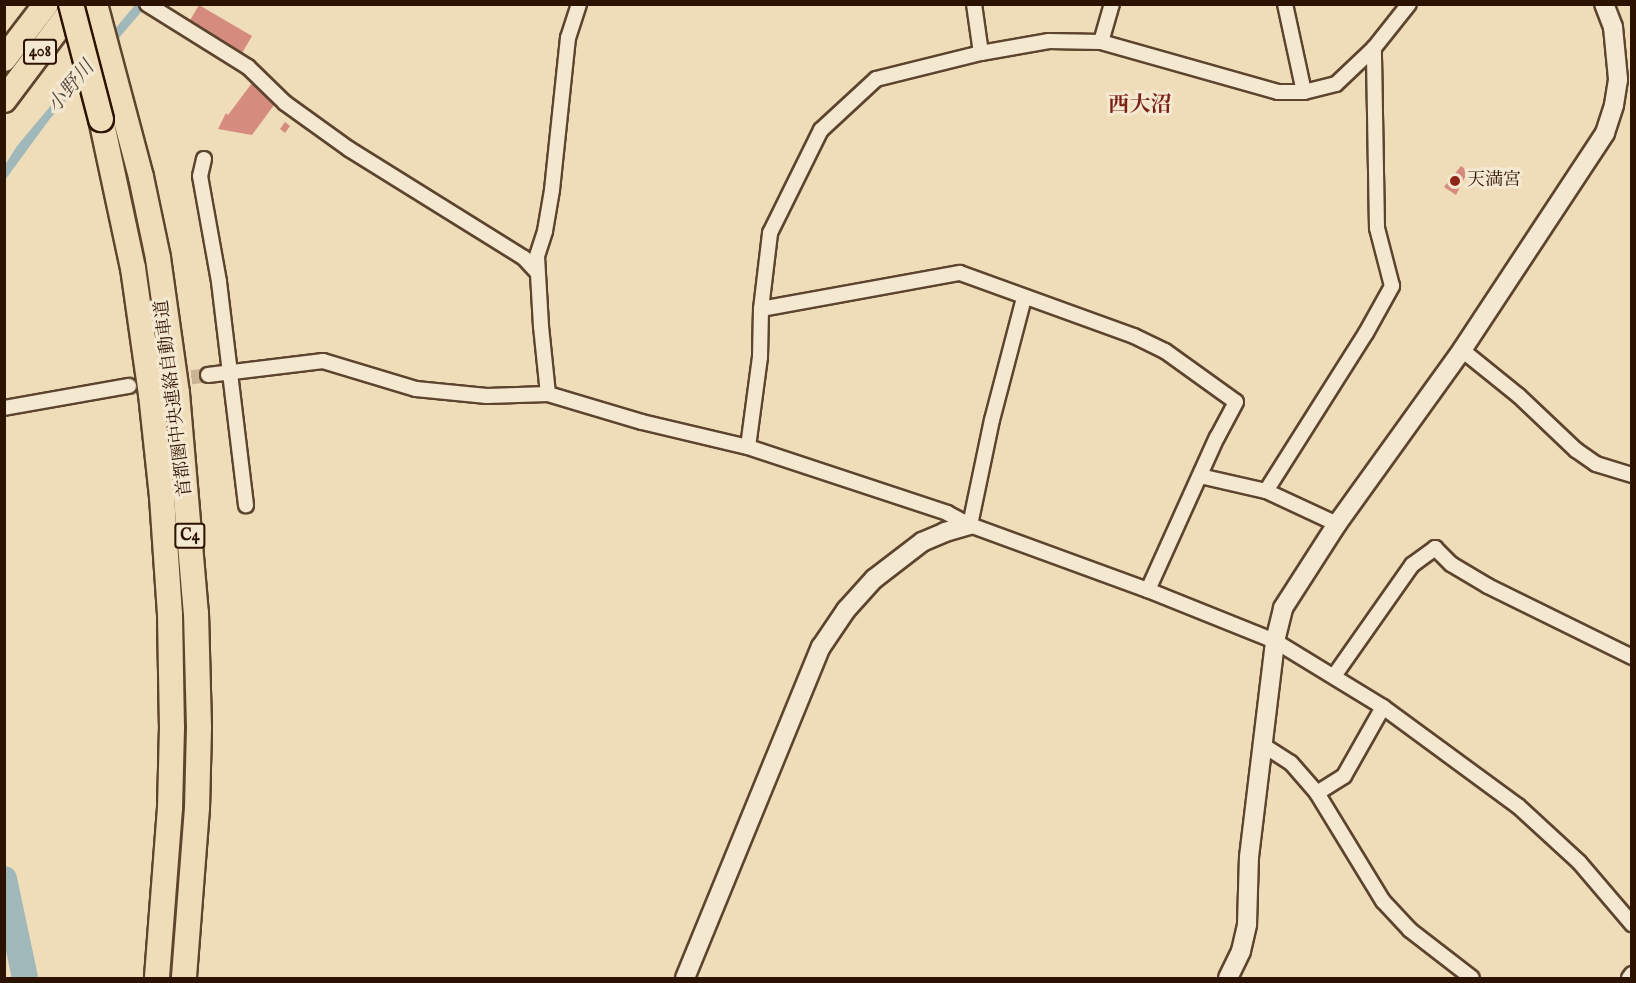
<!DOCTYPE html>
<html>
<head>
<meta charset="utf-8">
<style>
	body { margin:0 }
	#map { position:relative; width:1636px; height:983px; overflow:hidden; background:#efdcb8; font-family:"IM FELL English","Noto Serif JP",serif }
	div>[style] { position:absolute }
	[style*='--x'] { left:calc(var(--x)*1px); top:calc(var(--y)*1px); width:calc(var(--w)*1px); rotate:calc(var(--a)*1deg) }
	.water>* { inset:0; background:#a0b8ba }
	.river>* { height:26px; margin:-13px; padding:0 13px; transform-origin:13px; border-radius:13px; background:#a0b8ba }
	.building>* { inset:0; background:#d58c7e }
	.street-tunnel>* { height:14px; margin-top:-7px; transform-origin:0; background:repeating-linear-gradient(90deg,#c8b493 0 14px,transparent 0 21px) }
	.roads { filter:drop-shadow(2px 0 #5d442e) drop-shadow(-2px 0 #5d442e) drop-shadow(0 2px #5d442e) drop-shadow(0 -2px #5d442e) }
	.street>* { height:14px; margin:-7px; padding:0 7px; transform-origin:7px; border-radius:7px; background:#f5e8d1 }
	.secondary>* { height:18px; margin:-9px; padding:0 9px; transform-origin:9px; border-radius:9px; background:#f5e8d1 }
	.highway>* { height:24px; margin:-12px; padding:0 12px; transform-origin:12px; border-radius:12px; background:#efdcb8 }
	.bridges { filter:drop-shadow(2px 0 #2c1200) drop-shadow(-2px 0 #2c1200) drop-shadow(0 2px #2c1200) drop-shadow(0 -2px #2c1200) }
	.highway-bridge>* { height:24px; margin:-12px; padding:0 12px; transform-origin:12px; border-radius:12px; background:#efdcb8 }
	.dots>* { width:16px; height:16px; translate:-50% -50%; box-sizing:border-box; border:3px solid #f5e8d1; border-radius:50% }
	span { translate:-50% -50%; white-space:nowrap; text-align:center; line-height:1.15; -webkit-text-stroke:6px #f5e8d1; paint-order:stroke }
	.shield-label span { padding:2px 4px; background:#f5e8d1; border:2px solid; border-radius:4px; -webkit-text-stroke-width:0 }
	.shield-label { font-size:16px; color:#2c1200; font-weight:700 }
	.poi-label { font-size:18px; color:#2c1200 }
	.left { translate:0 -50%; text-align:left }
	.street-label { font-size:18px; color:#2c1200 }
	.water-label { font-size:20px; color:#554c41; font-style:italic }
	.quarter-label { font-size:21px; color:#7a1f14; font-weight:700 }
	.frame { position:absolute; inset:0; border:6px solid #2c1200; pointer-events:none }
</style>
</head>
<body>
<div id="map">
	<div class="water">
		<div style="clip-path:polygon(135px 5px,147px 5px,49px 120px,5px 180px,5px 165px,17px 146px)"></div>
	</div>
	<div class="river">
		<div style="--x:4;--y:879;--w:101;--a:78"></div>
	</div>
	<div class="building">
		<div style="clip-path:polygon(199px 5px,252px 36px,242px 53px,189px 22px)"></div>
		<div style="clip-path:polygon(252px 83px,277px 101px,252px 135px,218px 129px,226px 113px,228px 115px)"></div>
		<div style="clip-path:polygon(285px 122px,290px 126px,285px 133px,280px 129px)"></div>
		<div style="clip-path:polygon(1461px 166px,1468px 171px,1456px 195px,1444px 187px)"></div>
	</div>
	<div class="street-tunnel">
		<div style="--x:129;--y:386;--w:80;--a:-7.9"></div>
	</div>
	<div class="roads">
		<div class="street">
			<div style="--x:147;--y:4;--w:119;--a:32"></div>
			<div style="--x:248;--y:67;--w:52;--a:44.2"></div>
			<div style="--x:285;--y:103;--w:79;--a:35.7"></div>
			<div style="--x:349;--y:149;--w:206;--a:31.9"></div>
			<div style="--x:524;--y:258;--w:18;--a:47"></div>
			<div style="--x:974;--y:4;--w:49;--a:81.9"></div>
			<div style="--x:1285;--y:4;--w:90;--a:77.8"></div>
			<div style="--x:1304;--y:92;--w:33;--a:-14"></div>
			<div style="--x:1336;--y:84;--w:52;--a:-43.5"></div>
			<div style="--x:1374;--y:48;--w:56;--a:-51.5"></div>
			<div style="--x:1101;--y:42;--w:40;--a:-74"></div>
			<div style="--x:204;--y:159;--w:17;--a:103"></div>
			<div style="--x:200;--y:176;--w:108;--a:79.8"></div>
			<div style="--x:219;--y:282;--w:225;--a:83.1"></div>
			<div style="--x:761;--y:309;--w:77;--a:-83.2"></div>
			<div style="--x:770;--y:233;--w:115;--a:-63.7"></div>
			<div style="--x:821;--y:130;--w:75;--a:-42.8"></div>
			<div style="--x:876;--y:79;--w:108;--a:-13.9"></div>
			<div style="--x:981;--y:53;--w:69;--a:-10"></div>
			<div style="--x:1049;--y:41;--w:52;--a:1.1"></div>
			<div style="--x:1101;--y:42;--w:184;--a:15.8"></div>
			<div style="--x:1278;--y:92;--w:26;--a:0"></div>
			<div style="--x:1462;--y:350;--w:73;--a:38.9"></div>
			<div style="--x:1519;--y:396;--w:79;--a:43.5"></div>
			<div style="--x:1576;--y:450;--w:24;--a:35"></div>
			<div style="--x:1596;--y:464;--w:38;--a:17"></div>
			<div style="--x:208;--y:375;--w:116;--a:-6.9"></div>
			<div style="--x:323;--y:361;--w:97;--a:16.8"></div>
			<div style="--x:416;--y:389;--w:71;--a:5.6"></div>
			<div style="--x:487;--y:396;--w:61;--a:-1.9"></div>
			<div style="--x:548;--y:394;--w:98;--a:16.6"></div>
			<div style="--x:642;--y:422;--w:109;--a:13.3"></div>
			<div style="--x:748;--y:447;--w:210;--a:18.3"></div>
			<div style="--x:947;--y:513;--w:26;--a:28"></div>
			<div style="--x:970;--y:525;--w:189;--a:20.1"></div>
			<div style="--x:1148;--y:590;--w:137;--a:21.9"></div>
			<div style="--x:1275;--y:641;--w:127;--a:31.4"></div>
			<div style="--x:1383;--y:707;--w:167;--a:36.3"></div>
			<div style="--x:1518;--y:806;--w:83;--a:42.6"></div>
			<div style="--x:1579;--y:862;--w:82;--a:49.5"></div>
			<div style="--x:548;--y:394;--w:68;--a:-95.9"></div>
			<div style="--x:541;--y:326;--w:70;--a:-93.3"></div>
			<div style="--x:537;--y:256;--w:26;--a:-72"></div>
			<div style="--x:545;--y:231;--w:42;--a:-80.3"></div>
			<div style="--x:552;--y:190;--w:153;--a:-84"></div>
			<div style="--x:568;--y:38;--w:36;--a:-72"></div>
			<div style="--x:4;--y:408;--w:127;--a:-10"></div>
			<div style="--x:748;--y:447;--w:91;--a:-82.4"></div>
			<div style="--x:760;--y:357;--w:48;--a:-88.8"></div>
			<div style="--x:761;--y:309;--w:202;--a:-10.3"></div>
			<div style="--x:960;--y:273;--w:185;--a:19.9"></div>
			<div style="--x:1134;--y:336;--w:34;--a:26"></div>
			<div style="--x:1165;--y:351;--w:87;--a:35.7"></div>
			<div style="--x:1236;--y:402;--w:40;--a:118"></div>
			<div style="--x:1217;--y:437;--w:168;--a:114.3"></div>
			<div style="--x:1200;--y:476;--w:68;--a:12.8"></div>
			<div style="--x:1266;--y:491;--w:78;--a:24.9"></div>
			<div style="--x:1266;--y:491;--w:187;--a:-57.7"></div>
			<div style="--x:1366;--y:333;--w:54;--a:-61"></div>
			<div style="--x:1392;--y:286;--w:60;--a:-104.5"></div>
			<div style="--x:1377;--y:228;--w:180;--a:-91"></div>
			<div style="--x:970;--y:525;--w:107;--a:-78.2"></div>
			<div style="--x:992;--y:420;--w:126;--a:-75.3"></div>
			<div style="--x:1334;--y:676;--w:136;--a:-54.9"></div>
			<div style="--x:1412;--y:565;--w:29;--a:-36"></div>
			<div style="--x:1435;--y:548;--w:23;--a:45"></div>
			<div style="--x:1451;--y:564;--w:43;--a:30.7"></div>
			<div style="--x:1488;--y:586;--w:161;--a:26.2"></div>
			<div style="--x:1263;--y:745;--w:33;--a:33"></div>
			<div style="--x:1291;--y:763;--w:40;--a:49"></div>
			<div style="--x:1317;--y:793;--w:127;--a:58.6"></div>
			<div style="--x:1383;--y:901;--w:40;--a:47"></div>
			<div style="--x:1410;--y:930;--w:78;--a:37.7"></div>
			<div style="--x:1317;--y:793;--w:32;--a:-32"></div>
			<div style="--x:1344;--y:776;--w:79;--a:-60.5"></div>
			<div style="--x:1629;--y:978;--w:5;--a:-53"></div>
		</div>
		<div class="secondary">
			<div style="--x:685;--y:978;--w:358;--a:-67.7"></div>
			<div style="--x:821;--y:647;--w:45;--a:-56"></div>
			<div style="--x:846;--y:610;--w:42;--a:-47.9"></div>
			<div style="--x:874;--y:579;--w:61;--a:-37.6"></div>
			<div style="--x:922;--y:542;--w:25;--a:-23"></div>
			<div style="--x:945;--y:532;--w:26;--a:-16"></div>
			<div style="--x:1228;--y:978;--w:30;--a:-64"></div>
			<div style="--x:1241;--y:951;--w:28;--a:-77"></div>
			<div style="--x:1247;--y:924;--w:67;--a:-88.3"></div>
			<div style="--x:1249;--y:857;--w:218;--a:-83.1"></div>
			<div style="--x:1275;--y:641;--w:34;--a:-76"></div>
			<div style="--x:1283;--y:608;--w:100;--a:-57.3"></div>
			<div style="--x:1337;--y:524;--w:214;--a:-54.3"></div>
			<div style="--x:1462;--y:350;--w:260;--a:-56.6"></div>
			<div style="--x:1605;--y:133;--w:29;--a:-72"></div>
			<div style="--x:1614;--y:105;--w:26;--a:-81"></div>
			<div style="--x:1618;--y:79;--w:52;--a:-95.5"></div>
			<div style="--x:1613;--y:27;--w:25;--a:-111"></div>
		</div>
		<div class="highway">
			<div style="--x:95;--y:4;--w:179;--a:75.1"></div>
			<div style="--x:141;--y:177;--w:83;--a:78.1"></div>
			<div style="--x:158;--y:258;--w:136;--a:82"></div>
			<div style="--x:177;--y:393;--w:221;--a:85.1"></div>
			<div style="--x:196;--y:613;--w:114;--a:88.5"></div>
			<div style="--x:199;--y:727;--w:81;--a:91.4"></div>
			<div style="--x:197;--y:808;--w:170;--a:94.4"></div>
			<div style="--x:4;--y:59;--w:69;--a:-52.6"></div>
			<div style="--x:4;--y:100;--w:120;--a:-53.1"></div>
			<div style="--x:101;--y:119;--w:152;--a:77.9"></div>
			<div style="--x:133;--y:268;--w:127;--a:81.9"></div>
			<div style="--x:151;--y:394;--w:104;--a:83.9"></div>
			<div style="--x:162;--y:497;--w:118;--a:86.1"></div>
			<div style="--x:170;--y:615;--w:112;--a:89"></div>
			<div style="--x:172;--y:727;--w:81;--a:91.4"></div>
			<div style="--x:170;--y:808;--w:170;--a:94.4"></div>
		</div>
	</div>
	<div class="bridges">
		<div class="highway-bridge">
			<div style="--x:71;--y:4;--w:119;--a:75.4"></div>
		</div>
	</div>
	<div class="dots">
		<div style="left:1455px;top:181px;background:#8f2418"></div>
	</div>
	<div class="shield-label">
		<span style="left:40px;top:52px">408</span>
		<span style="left:190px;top:536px">C4</span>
	</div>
	<div class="poi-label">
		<span class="left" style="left:1467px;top:181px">天満宮</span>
	</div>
	<div class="street-label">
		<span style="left:175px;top:398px;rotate:-97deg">首都圏中央連絡自動車道</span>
	</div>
	<div class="water-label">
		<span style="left:71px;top:87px;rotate:-50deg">小野川</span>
	</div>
	<div class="quarter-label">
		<span style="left:1140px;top:106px">西大沼</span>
	</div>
	<div class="frame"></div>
</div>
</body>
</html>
